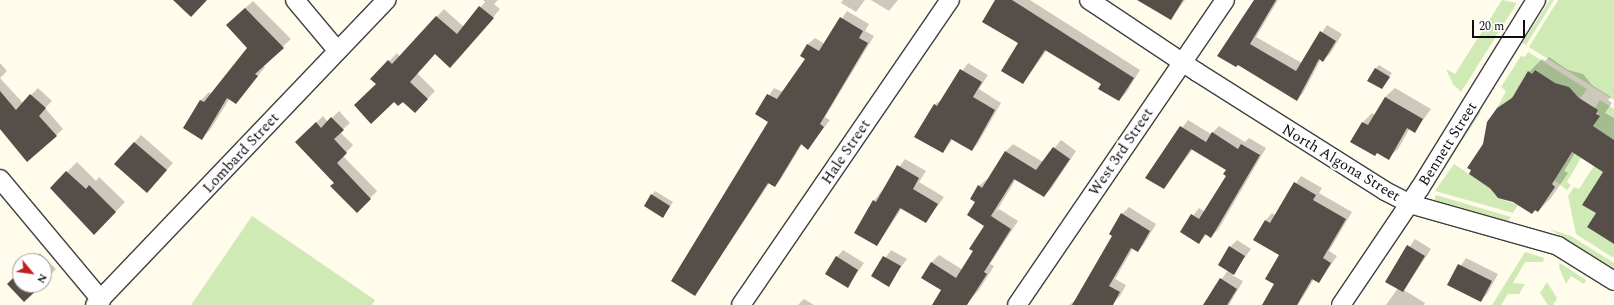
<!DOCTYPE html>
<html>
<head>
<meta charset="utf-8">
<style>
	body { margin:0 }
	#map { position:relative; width:1614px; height:305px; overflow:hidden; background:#fffcec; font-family:Spectral,serif }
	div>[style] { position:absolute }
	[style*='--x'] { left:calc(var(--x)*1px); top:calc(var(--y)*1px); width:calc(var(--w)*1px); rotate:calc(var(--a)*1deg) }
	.green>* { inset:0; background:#cfeab5 }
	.shadow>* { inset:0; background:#0003 }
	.building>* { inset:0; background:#564e49 }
	.roads { filter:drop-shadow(1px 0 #404040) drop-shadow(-1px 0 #404040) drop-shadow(0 1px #404040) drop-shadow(0 -1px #404040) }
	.minor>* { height:18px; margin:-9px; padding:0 9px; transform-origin:9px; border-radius:9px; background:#fff }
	span { translate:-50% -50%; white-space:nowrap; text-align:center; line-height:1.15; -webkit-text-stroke:4px #fff; paint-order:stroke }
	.street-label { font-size:15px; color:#0d0d0d }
	.north { position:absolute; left:12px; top:253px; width:40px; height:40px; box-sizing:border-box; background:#fff; border:1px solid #9e9e9e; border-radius:50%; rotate:119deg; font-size:11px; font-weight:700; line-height:16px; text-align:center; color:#0d0d0d }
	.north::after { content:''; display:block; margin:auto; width:14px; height:18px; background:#c12023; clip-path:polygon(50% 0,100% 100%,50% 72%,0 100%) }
	.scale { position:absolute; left:1472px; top:20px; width:53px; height:18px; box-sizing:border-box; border:2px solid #0d0d0d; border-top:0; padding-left:5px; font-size:12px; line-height:14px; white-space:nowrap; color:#0d0d0d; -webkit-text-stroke:3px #fff; paint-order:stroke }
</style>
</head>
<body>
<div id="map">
	<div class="green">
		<div style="clip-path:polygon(1502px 0,1517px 3px,1461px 92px,1453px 84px,1446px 69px,1455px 74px)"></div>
		<div style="clip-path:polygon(1550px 0,1554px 0,1526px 45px,1522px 43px)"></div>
		<div style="clip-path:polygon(1558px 0,1614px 0,1614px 100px,1529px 47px)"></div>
		<div style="clip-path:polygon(1528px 52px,1587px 89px,1580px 99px,1569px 87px,1555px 83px,1535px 70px,1532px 74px,1528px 72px,1512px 98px,1497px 108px,1506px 91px,1501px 87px,1521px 56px,1525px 57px)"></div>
		<div style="clip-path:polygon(1600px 100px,1614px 109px,1614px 140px,1593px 126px,1599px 116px,1595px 108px)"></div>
		<div style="clip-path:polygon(1479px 111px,1481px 112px,1430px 189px)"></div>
		<div style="clip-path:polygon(1572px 152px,1581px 158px,1567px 182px,1571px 185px,1567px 190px,1554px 180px)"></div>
		<div style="clip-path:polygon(1454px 164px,1490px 188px,1498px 198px,1518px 205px,1513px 213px,1435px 191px)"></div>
		<div style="clip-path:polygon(1594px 166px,1603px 172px,1582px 205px,1596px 213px,1587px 227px,1614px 244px,1614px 257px,1612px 257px,1576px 234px,1568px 196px,1574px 187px,1579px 189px)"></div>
		<div style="clip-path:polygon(1436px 195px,1511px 217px,1508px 221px,1434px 200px)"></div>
		<div style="clip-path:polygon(252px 216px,375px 300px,372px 305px,191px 305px)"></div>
		<div style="clip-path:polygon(1549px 229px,1571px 236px,1614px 263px,1614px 268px)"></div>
		<div style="clip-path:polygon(1525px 252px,1544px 258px,1543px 262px,1525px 262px,1513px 283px,1525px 284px,1519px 294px,1508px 294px,1501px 305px,1492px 305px)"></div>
		<div style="clip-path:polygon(1560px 263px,1586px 280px,1584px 284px,1571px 276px,1566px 284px,1559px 267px)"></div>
		<div style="clip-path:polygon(1547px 282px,1557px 298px,1553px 305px,1548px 305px,1540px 293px)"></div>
	</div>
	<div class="shadow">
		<div style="clip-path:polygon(483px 0,498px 0,494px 4px,500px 9px,458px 59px,435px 53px,417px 73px,435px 91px,415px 112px,372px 79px,397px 53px,400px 57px,444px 9px,464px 27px,485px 2px)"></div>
		<div style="clip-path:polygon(843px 0,865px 0,856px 12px,841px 3px)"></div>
		<div style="clip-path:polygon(871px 0,898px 0,889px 11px)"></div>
		<div style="clip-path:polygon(996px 0,1030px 0,1140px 70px,1126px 93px,1119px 100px,1102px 83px,1047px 50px,1023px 83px,1019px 43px)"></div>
		<div style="clip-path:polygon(1153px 0,1185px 0,1171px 19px)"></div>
		<div style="clip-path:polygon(1255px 0,1278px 0,1256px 37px,1302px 63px,1327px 25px,1342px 34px,1330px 54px,1323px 60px,1321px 59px,1303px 93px,1297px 100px,1238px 64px)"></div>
		<div style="clip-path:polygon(253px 1px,291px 39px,263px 65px,265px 67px,236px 103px,230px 98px,210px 130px,202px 138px,201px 100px,209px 92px,212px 94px,248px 48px,235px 17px)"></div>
		<div style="clip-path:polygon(847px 11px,869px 24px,865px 31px,874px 36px,825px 117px,830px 120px,808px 148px,802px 144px,781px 179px,775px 186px,770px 182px,695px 295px,769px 122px,756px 114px,774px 88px,783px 92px,807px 59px,801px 55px,808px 44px,815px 38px,825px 44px)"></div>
		<div style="clip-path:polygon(1549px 57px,1568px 70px,1583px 74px,1592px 85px,1611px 97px,1608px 100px,1612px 103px,1605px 113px,1614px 118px,1614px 242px,1597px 213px,1604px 172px,1575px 153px,1564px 171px,1568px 173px,1551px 198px,1538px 211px,1536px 210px,1532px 213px,1513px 201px,1503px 199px,1470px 174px,1506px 103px,1515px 95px,1529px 72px,1542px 59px,1545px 61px)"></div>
		<div style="clip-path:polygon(0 63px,7px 71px,0 78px,23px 103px,38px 88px,52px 101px,45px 108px,63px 129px,27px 161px,0 129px)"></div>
		<div style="clip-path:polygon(968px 63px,988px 75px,979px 89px,1001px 103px,978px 143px,972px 150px,953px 139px,943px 152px,916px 136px,935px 104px,943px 99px)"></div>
		<div style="clip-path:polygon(1379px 65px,1392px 73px,1382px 88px,1375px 69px)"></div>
		<div style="clip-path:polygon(1395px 88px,1431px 109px,1415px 131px,1410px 128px,1398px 149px,1388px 158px,1363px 122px,1372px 113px,1375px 115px,1385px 97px)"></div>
		<div style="clip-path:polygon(339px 111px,350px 123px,340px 132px,353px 145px,343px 156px,377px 191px,357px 212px,335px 183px,297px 142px,323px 116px,328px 122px)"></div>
		<div style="clip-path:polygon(1188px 120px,1211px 134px,1219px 126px,1245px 142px,1249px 138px,1266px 148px,1218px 230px,1211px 236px,1207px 234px,1199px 243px,1181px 231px,1199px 208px,1205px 212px,1227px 175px,1227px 170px,1193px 149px,1164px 188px,1146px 177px)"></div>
		<div style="clip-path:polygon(141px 135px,173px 163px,153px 185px,115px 164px)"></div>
		<div style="clip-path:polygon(1061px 140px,1076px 151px,1051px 189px,1044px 196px,1016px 179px,996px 212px,999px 209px,1018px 221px,990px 264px,994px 266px,979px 290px,965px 305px,933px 305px,942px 290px,931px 263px,939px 255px,963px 270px,986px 226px,976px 202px,979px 186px,987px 179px,989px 180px,1006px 151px,1013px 144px,1043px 162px)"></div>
		<div style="clip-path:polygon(905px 159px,926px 171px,919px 182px,944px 197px,926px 222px,902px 208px,877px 245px,874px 201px)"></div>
		<div style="clip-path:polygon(77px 162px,96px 181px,99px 177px,125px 202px,94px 234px,51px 188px)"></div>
		<div style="clip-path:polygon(1301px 176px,1322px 188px,1319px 193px,1352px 212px,1329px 251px,1337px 256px,1319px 282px,1314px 279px,1298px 305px,1263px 305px,1275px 284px,1281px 255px,1254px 239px,1266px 220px,1272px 213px,1275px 215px)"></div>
		<div style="clip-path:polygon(655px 191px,673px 202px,663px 217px,652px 195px)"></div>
		<div style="clip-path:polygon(1129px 207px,1156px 224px,1144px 244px,1138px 251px,1133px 248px,1115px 279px,1126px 285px,1120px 296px,1113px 303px,1104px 305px,1069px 305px,1078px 298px,1113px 236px,1122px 214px)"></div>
		<div style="clip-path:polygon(1415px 239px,1431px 249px,1404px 290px,1425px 303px,1424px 305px,1386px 305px,1398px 288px,1386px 281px)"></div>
		<div style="clip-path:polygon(1237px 240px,1251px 249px,1232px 275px,1243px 281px,1229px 305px,1204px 305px,1228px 270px,1230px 247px)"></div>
		<div style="clip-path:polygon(843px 250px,864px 263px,848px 286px,837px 257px)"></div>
		<div style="clip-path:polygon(891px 250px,907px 259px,888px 285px,873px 276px)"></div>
		<div style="clip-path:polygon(40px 253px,56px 269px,44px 281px,44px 261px,32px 261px)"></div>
		<div style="clip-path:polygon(1466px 258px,1498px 274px,1487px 294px,1480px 301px,1448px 284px)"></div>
		<div style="clip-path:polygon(804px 299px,814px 305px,798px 305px)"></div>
	</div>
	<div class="building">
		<div style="clip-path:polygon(173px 0,207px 0,191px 17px)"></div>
		<div style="clip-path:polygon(995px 0,1012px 0,1134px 78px,1119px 101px,1098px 89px,1101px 84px,1045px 50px,1023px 84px,1001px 71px,1018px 43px,982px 22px)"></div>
		<div style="clip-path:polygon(1137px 0,1183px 0,1171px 20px)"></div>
		<div style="clip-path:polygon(1254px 0,1276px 0,1250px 44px,1296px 71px,1320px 31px,1336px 41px,1323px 62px,1319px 59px,1297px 101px,1238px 65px,1236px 67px,1217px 56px)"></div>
		<div style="clip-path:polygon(479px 6px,494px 18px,450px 68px,435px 54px,410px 82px,428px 99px,415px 113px,403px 102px,398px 106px,394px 102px,371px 124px,354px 105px,376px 84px,370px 79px,388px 60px,392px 64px,436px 16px,457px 34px)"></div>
		<div style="clip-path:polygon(245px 8px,284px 48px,255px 74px,258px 76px,236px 104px,227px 98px,202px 140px,183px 128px,200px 100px,204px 102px,247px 48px,226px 25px)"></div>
		<div style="clip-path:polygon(840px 17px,863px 31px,859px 38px,868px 43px,820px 124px,824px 127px,808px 150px,801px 144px,775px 187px,768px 183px,695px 296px,671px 281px,768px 122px,755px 114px,767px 94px,777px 99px,805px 59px,800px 56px,807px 44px,819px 51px)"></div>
		<div style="clip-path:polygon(1375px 68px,1390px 77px,1382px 89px,1367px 81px)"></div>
		<div style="clip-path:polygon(960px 69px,982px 82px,973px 97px,995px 110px,972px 151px,951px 139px,943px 153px,914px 137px,934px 104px,937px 106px)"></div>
		<div style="clip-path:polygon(1535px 70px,1555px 83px,1569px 87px,1579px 98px,1598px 110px,1596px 114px,1600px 116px,1593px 126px,1614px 140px,1614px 244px,1587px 227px,1596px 213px,1582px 205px,1603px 172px,1572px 152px,1552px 184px,1555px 187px,1538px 212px,1535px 210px,1532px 214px,1513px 202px,1498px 198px,1490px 188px,1469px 174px,1471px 170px,1467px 168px,1483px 144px,1487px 122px,1497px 108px,1512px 98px,1528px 71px,1532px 74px)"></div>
		<div style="clip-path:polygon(0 91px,16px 110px,30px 94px,46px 108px,39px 116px,57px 136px,27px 162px,0 129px)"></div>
		<div style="clip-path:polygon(1385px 97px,1423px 119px,1415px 133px,1407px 128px,1389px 160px,1377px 153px,1375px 156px,1350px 142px,1362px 122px,1368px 125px)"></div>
		<div style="clip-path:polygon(331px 117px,344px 130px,334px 139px,347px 153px,337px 163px,371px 199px,357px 213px,330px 186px,334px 183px,295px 142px,316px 122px,321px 128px)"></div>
		<div style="clip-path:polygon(1180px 126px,1206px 142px,1212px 132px,1238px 149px,1241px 144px,1260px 155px,1211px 238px,1205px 234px,1199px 244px,1180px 232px,1191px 214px,1199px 219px,1226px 176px,1223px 174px,1226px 170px,1191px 149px,1164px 189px,1145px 178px)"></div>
		<div style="clip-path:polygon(134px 142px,167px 170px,147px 193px,114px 164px)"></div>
		<div style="clip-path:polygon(1053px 147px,1070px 159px,1044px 197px,1014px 179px,989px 219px,991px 216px,1011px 229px,984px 272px,987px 274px,967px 305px,932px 305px,941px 290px,921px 278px,931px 262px,956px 278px,973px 251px,969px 249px,984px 226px,967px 215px,975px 202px,970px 199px,978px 185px,982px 188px,1005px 151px,1036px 170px)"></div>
		<div style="clip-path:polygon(897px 165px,919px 178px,913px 189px,938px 204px,926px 223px,900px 208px,877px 246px,854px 233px,873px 200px,876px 202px)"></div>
		<div style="clip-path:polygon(66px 171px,86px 189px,89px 185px,116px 212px,94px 235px,50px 188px)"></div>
		<div style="clip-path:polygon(1294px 182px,1316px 195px,1313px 200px,1346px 219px,1323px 258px,1331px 263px,1319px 283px,1312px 279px,1297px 305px,1262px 305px,1274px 284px,1265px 279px,1279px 255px,1253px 240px,1265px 220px,1270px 223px)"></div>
		<div style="clip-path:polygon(651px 194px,670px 206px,663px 218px,644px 206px)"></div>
		<div style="clip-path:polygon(1121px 213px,1150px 231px,1138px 252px,1131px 248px,1109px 286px,1120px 292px,1113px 305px,1072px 305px,1112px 236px,1109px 234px)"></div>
		<div style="clip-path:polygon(1407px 245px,1425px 256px,1403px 292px,1385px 282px)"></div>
		<div style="clip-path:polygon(1229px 246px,1245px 256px,1234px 275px,1218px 265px)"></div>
		<div style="clip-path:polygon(836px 256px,858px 270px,848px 288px,825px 274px)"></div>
		<div style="clip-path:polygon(883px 256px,901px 266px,889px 287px,871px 276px)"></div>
		<div style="clip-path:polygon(1458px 264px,1492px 281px,1481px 302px,1447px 285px)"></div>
		<div style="clip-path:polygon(20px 271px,20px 285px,42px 285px,24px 302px,7px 284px)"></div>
		<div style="clip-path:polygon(1220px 278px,1237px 289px,1227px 305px,1203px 305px)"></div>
	</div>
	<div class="roads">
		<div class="minor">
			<div style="--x:295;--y:0;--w:65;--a:50"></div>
			<div style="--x:1089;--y:0;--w:130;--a:33.7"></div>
			<div style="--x:1197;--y:72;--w:222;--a:32.3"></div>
			<div style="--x:1385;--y:191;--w:28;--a:27"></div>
			<div style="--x:1410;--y:204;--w:154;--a:15.8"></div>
			<div style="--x:1558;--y:246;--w:66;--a:32"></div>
			<div style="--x:0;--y:179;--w:158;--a:50.1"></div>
			<div style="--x:95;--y:305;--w:422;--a:-46.3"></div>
			<div style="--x:741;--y:305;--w:370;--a:-55.6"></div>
			<div style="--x:1017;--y:305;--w:369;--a:-55.7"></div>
			<div style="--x:1341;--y:305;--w:141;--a:-56"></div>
			<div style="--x:1420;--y:188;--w:221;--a:-58.3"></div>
		</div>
	</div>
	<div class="street-label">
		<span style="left:1448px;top:144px;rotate:-58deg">Bennett Street</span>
		<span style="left:846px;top:152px;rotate:-56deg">Hale Street</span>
		<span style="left:1121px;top:152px;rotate:-56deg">West 3rd Street</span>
		<span style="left:241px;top:153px;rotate:-47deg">Lombard Street</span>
		<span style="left:1341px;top:163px;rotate:31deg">North Algona Street</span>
	</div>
	<div class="north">N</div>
	<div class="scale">20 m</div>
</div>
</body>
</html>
